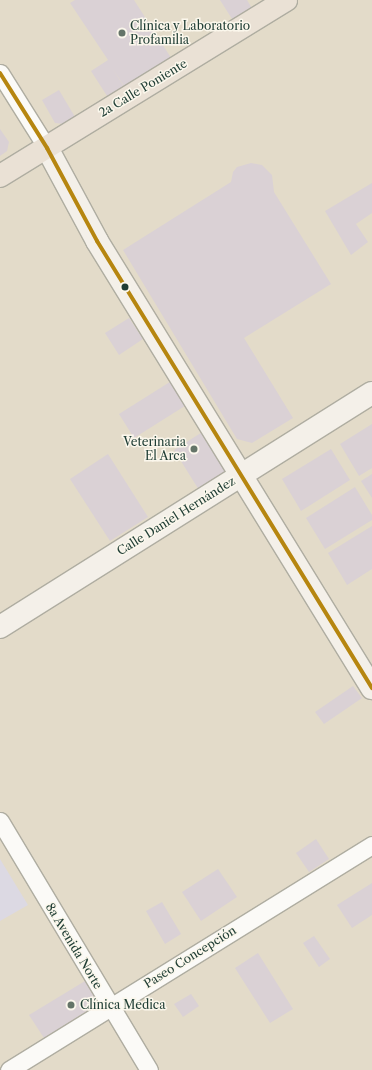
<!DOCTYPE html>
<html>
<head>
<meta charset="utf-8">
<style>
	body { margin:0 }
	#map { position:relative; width:372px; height:1070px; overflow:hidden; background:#e3dbc9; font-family:"Libre Caslon Text",serif }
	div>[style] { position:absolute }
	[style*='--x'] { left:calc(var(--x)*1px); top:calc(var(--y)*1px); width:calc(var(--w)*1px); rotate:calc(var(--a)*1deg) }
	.built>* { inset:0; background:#dcd9e3 }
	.building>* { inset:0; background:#dad1d5 }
	.roads { filter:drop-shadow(1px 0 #afada1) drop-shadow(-1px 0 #afada1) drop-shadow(0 1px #afada1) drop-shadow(0 -1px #afada1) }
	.street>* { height:17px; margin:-8.5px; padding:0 8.5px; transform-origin:8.5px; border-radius:8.5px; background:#fbfaf7 }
	.secondary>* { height:22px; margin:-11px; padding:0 11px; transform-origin:11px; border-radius:11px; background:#f4f0e9 }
	.primary>* { height:22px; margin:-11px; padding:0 11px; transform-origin:11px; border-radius:11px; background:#eae1d5 }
	.bus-1>* { height:4px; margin:-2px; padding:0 2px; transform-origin:2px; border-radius:2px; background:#b68610 }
	.dots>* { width:11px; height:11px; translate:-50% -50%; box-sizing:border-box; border:2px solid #fbf7ec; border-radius:50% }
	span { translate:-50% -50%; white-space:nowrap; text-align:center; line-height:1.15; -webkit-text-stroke:3px #fbf7ec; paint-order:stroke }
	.poi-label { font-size:12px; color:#1f3d34 }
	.left { translate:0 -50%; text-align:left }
	.right { translate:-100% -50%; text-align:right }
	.street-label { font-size:12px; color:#1f3d34 }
</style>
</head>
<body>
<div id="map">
	<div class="built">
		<div style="clip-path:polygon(0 859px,28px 905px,0 921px)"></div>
	</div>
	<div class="building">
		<div style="clip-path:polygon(75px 0,134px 0,175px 64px,129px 93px,112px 68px,125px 88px,109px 99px,91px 71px,108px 60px,70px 3px)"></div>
		<div style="clip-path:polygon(220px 0,247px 0,253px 10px,234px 22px)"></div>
		<div style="clip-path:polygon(59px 90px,75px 117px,64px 124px,55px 123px,42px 100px)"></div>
		<div style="clip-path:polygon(0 129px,9px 142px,7px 151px,0 156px)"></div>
		<div style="clip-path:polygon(251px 163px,262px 165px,272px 175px,274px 192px,331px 284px,244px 338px,293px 418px,252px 443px,237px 439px,123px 250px,231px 182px,233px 172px,237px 167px)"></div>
		<div style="clip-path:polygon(372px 183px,372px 213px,356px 224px,368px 242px,351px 255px,325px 211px)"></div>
		<div style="clip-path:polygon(129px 318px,143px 339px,119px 355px,105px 333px)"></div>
		<div style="clip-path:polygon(173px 380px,188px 404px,134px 438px,119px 414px)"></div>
		<div style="clip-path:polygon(372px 424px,372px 468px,359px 476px,340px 444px)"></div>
		<div style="clip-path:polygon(204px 431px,229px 470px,199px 490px,174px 450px)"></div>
		<div style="clip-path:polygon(331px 449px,350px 480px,301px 511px,282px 479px)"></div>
		<div style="clip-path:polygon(108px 454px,148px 517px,110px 541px,70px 479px)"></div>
		<div style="clip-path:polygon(372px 474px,372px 498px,361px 481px)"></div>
		<div style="clip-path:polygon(355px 487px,372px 515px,372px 520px,325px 549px,306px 518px)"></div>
		<div style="clip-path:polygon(372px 526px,372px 569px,347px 585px,328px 553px)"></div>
		<div style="clip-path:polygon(353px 686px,362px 698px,324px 724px,315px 712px)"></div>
		<div style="clip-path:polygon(316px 839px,329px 859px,309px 872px,296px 853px)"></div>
		<div style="clip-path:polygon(218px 869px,237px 897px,201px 921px,182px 892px)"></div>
		<div style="clip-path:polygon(372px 883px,372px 915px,352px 928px,337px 905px)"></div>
		<div style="clip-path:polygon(162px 902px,181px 934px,165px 944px,146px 911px)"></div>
		<div style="clip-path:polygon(314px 936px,330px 959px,319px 967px,303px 943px)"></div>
		<div style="clip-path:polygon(258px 953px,293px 1009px,270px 1023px,235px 968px)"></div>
		<div style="clip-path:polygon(85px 981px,97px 1002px,93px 1007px,44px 1038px,29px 1015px)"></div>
		<div style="clip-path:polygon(191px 994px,199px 1006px,183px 1017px,174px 1004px)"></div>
	</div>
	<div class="roads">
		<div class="street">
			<div style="--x:0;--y:73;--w:89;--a:57.9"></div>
			<div style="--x:0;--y:821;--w:290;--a:59.1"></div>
			<div style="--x:9;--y:1070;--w:427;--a:-31.8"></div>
		</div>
		<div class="secondary">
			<div style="--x:47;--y:148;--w:106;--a:61.7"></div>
			<div style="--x:97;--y:241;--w:525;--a:58.4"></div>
			<div style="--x:0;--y:627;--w:439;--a:-32.2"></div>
		</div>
		<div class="primary">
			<div style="--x:0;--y:176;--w:336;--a:-31.6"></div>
		</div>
	</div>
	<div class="bus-1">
		<div style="--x:0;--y:73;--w:89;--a:57.9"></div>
		<div style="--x:47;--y:148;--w:106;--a:61.7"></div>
		<div style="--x:97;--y:241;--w:525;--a:58.4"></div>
	</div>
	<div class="dots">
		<div style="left:122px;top:33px;background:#647468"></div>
		<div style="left:125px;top:287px;background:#1f3d34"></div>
		<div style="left:194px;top:449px;background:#647468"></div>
		<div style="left:71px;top:1005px;background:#647468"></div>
	</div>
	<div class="poi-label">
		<span class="left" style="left:130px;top:33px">Clínica y Laboratorio<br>Profamilia</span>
		<span class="right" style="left:186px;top:449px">Veterinaria<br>El Arca</span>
		<span class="left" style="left:80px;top:1005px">Clínica Medica</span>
	</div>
	<div class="street-label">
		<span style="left:143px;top:88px;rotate:-31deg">2a Calle Poniente</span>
		<span style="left:176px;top:516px;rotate:-32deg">Calle Daniel Hernández</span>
		<span style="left:74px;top:946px;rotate:59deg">8a Avenida Norte</span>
		<span style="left:190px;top:957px;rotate:-32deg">Paseo Concepción</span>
	</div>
</div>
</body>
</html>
